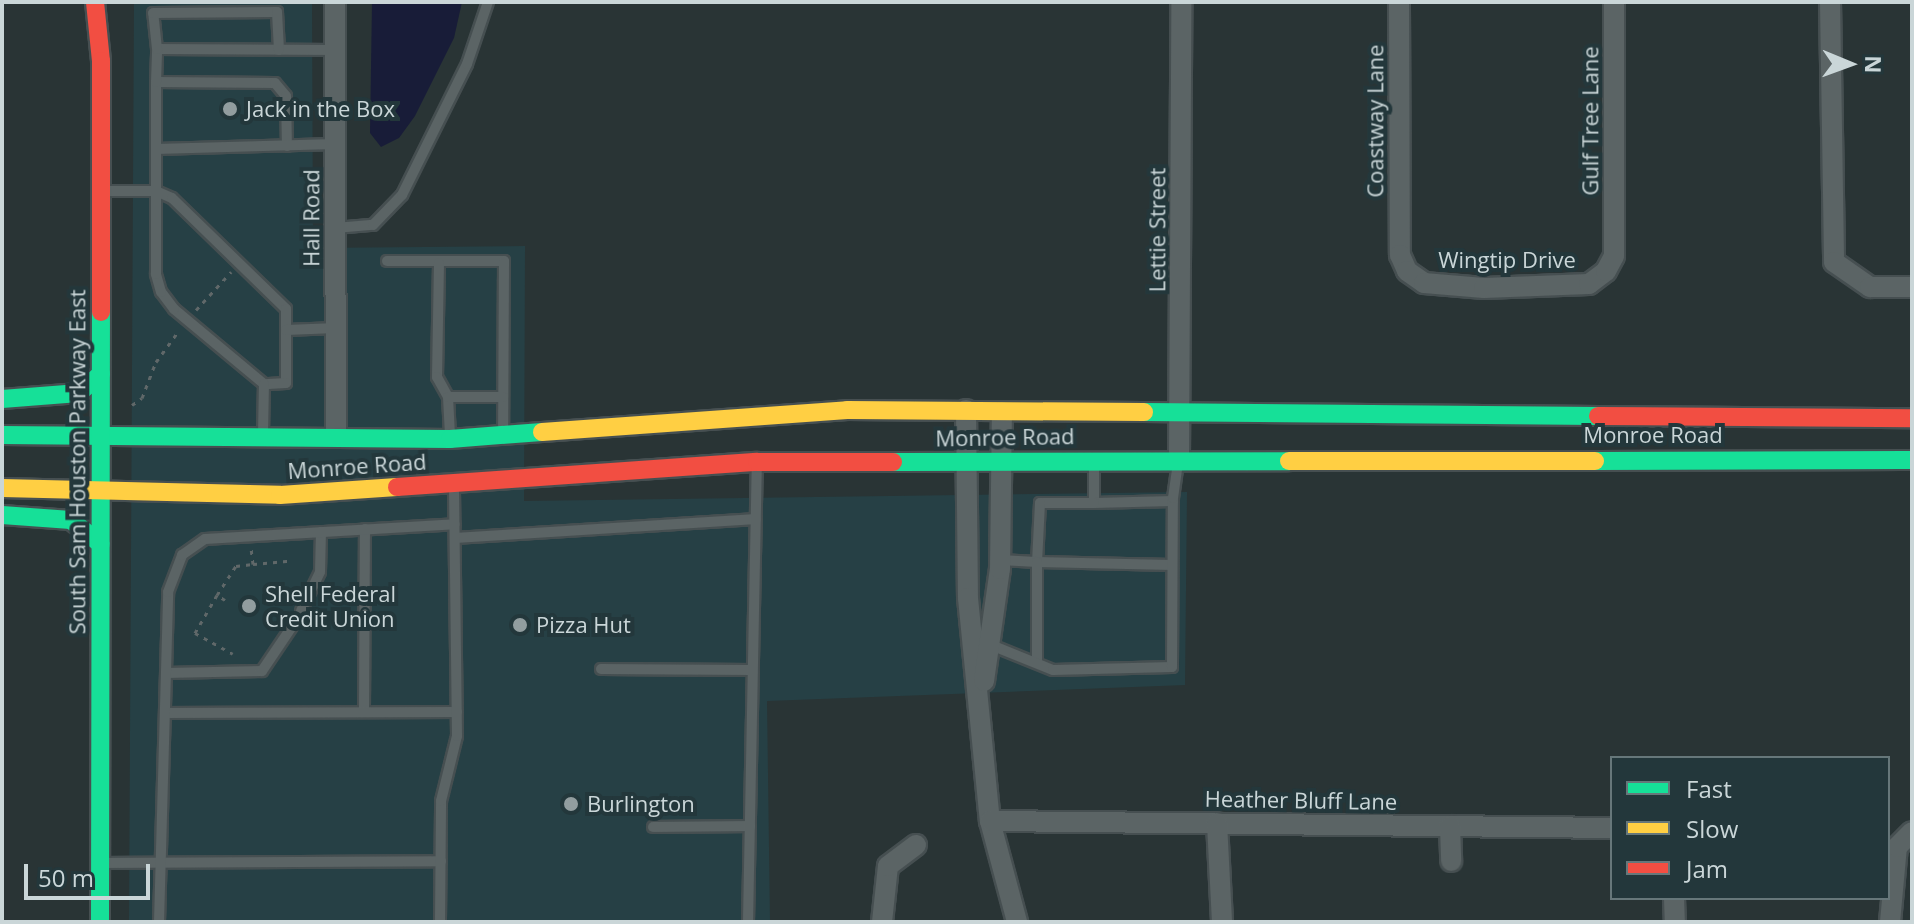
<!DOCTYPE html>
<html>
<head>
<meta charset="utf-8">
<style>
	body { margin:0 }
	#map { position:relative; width:1914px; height:924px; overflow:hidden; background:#293435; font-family:"Open Sans",sans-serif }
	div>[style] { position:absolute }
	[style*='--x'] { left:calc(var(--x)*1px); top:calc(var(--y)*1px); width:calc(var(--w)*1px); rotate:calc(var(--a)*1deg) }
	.built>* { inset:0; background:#264045 }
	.water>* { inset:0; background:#181c38 }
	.path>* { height:3px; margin-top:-1.5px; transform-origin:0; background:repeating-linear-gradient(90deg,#606869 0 4px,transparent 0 10px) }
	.roads { filter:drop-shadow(2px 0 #464f51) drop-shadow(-2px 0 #464f51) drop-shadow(0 2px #464f51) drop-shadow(0 -2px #464f51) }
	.lane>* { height:10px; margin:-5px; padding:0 5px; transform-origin:5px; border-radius:5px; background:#5b6465 }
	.street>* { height:20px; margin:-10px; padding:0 10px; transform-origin:10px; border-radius:10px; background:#5b6465 }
	.fast>* { height:18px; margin:-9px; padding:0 9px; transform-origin:9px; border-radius:9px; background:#16e098 }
	.slow>* { height:18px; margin:-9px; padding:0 9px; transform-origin:9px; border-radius:9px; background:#ffcf43 }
	.jam>* { height:18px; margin:-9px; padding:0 9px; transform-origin:9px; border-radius:9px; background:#f24e42 }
	.dots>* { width:22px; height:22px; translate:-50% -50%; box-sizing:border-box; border:4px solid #23373b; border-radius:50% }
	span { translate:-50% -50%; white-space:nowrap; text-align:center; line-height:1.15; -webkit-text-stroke:8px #23373b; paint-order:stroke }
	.poi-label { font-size:22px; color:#cad6d8 }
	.left { translate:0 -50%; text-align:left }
	.street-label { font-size:22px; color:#cad6d8 }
	.frame { position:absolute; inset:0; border:4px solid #cad6d8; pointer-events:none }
	.legend { position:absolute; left:1610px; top:756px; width:280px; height:144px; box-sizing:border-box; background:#23373b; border:2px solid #66777a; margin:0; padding:10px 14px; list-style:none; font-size:24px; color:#cad6d8 }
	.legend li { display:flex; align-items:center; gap:16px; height:40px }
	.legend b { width:40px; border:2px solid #66777a }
	.north { position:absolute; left:1810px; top:24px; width:80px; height:80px; -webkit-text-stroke:6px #23373b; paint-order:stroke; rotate:91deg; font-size:22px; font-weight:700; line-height:32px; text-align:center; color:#cad6d8 }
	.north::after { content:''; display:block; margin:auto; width:28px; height:36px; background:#cad6d8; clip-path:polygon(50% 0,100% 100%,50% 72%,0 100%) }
	.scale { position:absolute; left:24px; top:864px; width:126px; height:36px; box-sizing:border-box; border:4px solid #cad6d8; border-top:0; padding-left:10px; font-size:24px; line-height:28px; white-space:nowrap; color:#cad6d8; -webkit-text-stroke:6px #23373b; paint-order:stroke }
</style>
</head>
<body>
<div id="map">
	<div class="built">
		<div style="clip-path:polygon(134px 2px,312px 2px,313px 248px,525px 246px,524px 501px,1187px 492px,1185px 685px,767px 701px,770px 922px,129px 922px)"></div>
	</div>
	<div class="water">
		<div style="clip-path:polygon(372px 2px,462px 2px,454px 38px,415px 116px,399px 138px,381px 147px,370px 133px)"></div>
	</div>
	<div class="path">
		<div style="--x:196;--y:310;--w:52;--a:-47.4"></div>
		<div style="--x:132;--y:405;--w:12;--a:-35"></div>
		<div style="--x:142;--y:398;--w:39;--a:-69"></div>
		<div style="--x:156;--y:362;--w:37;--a:-54"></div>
		<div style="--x:253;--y:564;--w:36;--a:-5"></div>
		<div style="--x:217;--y:595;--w:44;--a:120.1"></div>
		<div style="--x:195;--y:633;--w:43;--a:28.9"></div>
		<div style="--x:225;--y:600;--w:9;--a:-148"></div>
		<div style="--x:217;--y:595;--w:35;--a:-57"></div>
		<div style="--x:236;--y:566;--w:17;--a:-7"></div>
		<div style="--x:253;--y:564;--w:16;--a:-97"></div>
	</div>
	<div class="roads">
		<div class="lane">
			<div style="--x:157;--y:49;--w:178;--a:0.3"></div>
			<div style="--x:156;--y:82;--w:119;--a:0.5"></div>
			<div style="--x:275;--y:83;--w:17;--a:50"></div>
			<div style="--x:286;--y:96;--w:50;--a:88.9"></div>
			<div style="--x:156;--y:149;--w:179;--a:-1.6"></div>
			<div style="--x:103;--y:191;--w:53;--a:0"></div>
			<div style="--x:156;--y:191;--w:17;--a:24"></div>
			<div style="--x:172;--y:198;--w:159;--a:44.2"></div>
			<div style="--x:286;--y:309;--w:74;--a:90"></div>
			<div style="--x:286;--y:383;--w:22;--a:177"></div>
			<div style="--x:264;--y:384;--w:117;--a:-140.2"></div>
			<div style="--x:174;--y:309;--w:21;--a:-127"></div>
			<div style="--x:161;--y:292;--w:19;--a:-106"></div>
			<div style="--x:156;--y:274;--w:192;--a:-90"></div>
			<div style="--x:156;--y:82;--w:33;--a:-88"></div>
			<div style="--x:157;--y:49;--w:36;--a:-96"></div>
			<div style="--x:153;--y:13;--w:124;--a:-0.5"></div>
			<div style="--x:277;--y:12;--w:38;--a:87"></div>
			<div style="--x:335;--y:228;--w:38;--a:-5"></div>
			<div style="--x:373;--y:225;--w:42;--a:-46"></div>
			<div style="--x:402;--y:195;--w:146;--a:-63.6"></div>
			<div style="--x:467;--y:64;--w:65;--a:-71.3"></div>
			<div style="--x:387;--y:261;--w:117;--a:0"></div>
			<div style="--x:504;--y:261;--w:169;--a:90.3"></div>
			<div style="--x:439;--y:263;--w:114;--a:91"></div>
			<div style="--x:437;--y:377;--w:23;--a:61"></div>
			<div style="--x:448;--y:397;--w:37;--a:87"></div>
			<div style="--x:286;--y:330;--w:50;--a:-2.3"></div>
			<div style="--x:448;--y:397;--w:55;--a:0"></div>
			<div style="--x:263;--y:434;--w:50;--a:-88.9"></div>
			<div style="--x:1094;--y:466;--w:37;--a:90"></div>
			<div style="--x:1094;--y:503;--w:79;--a:-1.5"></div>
			<div style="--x:1094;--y:503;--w:54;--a:180"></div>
			<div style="--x:1040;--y:503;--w:59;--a:92.9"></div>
			<div style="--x:1037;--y:562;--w:135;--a:1.3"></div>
			<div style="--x:456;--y:538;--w:300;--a:-3.6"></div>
			<div style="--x:1000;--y:560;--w:37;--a:3"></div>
			<div style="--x:1037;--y:562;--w:99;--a:90"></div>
			<div style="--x:301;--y:611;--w:43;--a:-64"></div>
			<div style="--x:320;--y:572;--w:40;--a:-88.6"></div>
			<div style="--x:991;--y:645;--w:67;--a:22"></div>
			<div style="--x:1053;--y:670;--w:119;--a:-1.4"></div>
			<div style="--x:1172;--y:667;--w:169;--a:-89.7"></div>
			<div style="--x:1173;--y:498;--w:34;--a:-82"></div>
			<div style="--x:601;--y:669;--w:151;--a:0.4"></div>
			<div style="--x:166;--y:673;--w:96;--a:-1.2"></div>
			<div style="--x:262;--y:671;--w:55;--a:-56"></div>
			<div style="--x:364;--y:712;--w:183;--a:-89.7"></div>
			<div style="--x:165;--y:713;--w:292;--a:-0.2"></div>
			<div style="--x:653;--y:827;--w:97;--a:-0.6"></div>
			<div style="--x:102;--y:863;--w:339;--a:-0.3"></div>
			<div style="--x:159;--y:922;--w:330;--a:-88.4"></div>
			<div style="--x:168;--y:592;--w:40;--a:-69"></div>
			<div style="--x:182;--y:555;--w:28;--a:-35"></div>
			<div style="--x:205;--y:539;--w:250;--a:-3.4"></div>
			<div style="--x:440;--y:922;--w:121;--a:-89.5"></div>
			<div style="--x:441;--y:801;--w:67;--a:-76.2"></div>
			<div style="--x:457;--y:736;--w:250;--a:-90.7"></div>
			<div style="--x:748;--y:922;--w:458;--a:-88.9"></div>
		</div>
		<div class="street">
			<div style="--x:335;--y:2;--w:433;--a:89.9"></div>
			<div style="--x:1399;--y:2;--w:253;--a:89.8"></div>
			<div style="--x:1400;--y:255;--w:17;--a:66"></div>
			<div style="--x:1407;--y:271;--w:21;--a:35"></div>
			<div style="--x:1424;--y:283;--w:60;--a:4.8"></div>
			<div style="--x:1484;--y:288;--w:105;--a:-2.2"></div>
			<div style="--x:1589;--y:284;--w:21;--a:-37"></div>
			<div style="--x:1606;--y:271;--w:17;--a:-62"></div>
			<div style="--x:1614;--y:256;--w:254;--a:-90"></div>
			<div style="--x:1830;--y:2;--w:260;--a:89.1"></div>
			<div style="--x:1834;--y:262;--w:44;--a:34.8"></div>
			<div style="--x:1870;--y:287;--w:42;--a:0"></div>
			<div style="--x:966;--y:410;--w:188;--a:89.4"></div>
			<div style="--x:968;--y:598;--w:224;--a:84.4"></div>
			<div style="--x:990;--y:821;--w:105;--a:75"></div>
			<div style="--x:1179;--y:458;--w:456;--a:-89.7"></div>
			<div style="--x:984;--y:681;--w:113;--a:-81.9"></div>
			<div style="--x:1000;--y:569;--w:157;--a:-89.3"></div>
			<div style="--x:990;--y:821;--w:622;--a:0.64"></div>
			<div style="--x:1217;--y:823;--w:99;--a:87.1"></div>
			<div style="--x:1450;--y:826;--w:35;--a:88"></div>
			<div style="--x:1674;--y:898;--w:24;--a:88"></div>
			<div style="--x:882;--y:922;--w:56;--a:-83.9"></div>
			<div style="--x:888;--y:866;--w:35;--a:-37"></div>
			<div style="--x:1890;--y:922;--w:75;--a:-84.7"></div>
			<div style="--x:1897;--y:847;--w:21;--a:-45"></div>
		</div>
		<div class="fast">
			<div style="--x:2;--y:399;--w:77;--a:-4.5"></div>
			<div style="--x:79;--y:393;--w:29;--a:-41"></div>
			<div style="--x:1144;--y:412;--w:454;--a:0.5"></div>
			<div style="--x:2;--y:435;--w:448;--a:0.5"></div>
			<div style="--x:450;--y:439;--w:92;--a:-4.4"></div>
			<div style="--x:1595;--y:461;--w:317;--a:-0.2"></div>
			<div style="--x:893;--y:462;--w:396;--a:-0.1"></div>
			<div style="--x:2;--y:515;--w:69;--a:4.1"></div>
			<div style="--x:71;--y:520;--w:38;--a:39"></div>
			<div style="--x:100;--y:922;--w:610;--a:-89.91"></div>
		</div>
		<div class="slow">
			<div style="--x:542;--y:432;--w:306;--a:-4.1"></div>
			<div style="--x:847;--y:410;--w:297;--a:0.4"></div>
			<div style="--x:1289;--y:461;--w:306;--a:0"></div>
			<div style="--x:2;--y:488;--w:278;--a:1.4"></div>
			<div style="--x:280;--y:495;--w:117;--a:-3.9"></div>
		</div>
		<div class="jam">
			<div style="--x:95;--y:2;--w:59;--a:84.2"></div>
			<div style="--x:101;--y:61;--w:251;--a:90"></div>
			<div style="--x:1598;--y:416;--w:314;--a:0.4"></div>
			<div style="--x:397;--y:487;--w:361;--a:-4"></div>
			<div style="--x:757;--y:462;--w:136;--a:0"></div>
		</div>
	</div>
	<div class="dots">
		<div style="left:230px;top:109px;background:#929d9f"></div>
		<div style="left:249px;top:606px;background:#929d9f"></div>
		<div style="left:520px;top:625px;background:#929d9f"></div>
		<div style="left:571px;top:804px;background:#929d9f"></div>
	</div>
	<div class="poi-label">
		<span class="left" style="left:246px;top:109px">Jack in the Box</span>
		<span class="left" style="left:265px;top:606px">Shell Federal<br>Credit Union</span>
		<span class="left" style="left:536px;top:625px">Pizza Hut</span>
		<span class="left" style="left:587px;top:804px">Burlington</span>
	</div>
	<div class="street-label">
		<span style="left:1375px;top:121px;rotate:-90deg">Coastway Lane</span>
		<span style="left:1590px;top:121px;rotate:-90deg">Gulf Tree Lane</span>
		<span style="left:311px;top:218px;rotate:-90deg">Hall Road</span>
		<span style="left:1157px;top:230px;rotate:-90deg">Lettie Street</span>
		<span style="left:1507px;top:260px">Wingtip Drive</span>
		<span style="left:1653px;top:435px">Monroe Road</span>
		<span style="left:1005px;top:437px;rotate:-1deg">Monroe Road</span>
		<span style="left:77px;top:462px;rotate:-90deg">South Sam Houston Parkway East</span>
		<span style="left:357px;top:466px;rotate:-4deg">Monroe Road</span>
		<span style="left:1301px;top:800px;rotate:1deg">Heather Bluff Lane</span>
	</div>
	<div class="frame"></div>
	<ul class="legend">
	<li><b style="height:10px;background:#16e098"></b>Fast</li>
	<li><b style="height:10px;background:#ffcf43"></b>Slow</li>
	<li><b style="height:10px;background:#f24e42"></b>Jam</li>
	</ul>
	<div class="north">N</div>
	<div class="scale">50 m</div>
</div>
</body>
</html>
